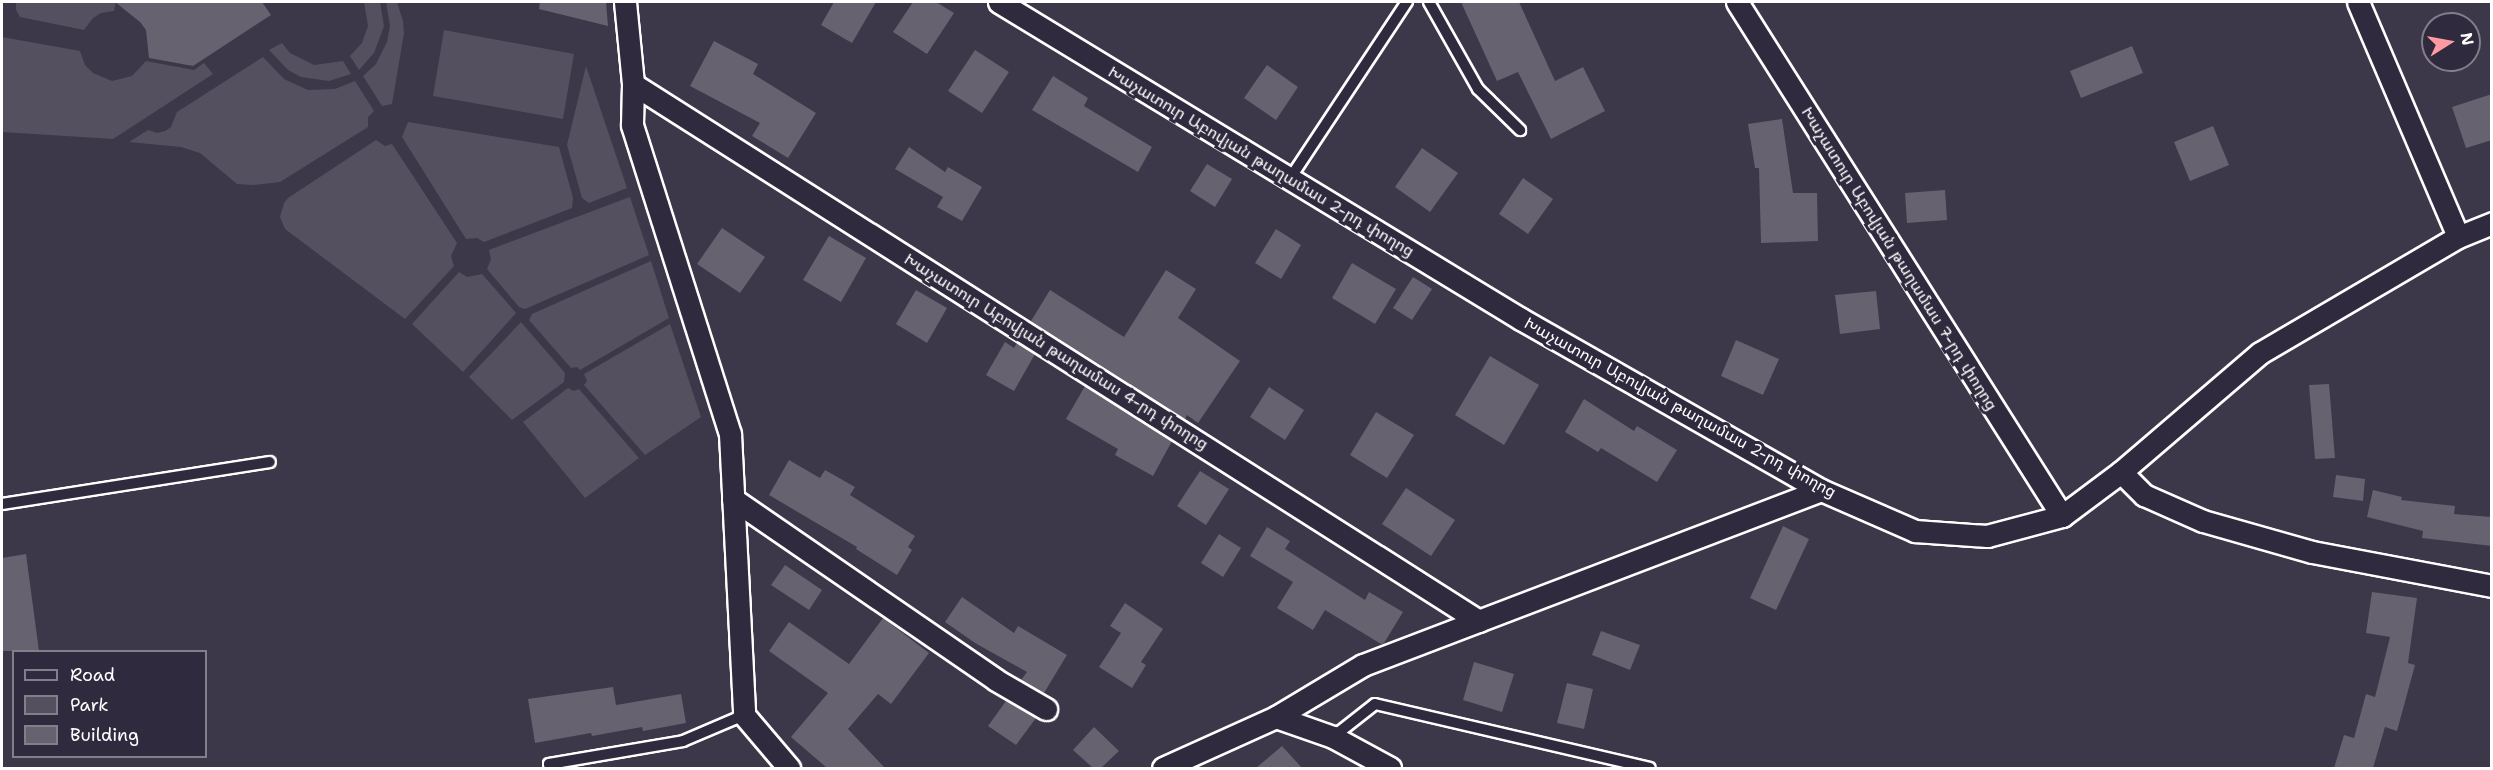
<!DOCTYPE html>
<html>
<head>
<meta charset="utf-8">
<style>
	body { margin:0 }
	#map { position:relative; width:2493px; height:770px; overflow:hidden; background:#3c3749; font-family:"Shantell Sans","Noto Sans Armenian",sans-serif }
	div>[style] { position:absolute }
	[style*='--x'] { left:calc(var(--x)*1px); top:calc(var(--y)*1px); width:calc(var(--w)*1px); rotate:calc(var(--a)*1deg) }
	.green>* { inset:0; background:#555060 }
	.building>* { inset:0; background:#666270 }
	.roads { filter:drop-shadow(2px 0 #fff) drop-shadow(-2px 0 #fff) drop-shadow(0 2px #fff) drop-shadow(0 -2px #fff) }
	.lane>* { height:10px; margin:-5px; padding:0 5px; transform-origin:5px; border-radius:5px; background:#2f2a3d }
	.street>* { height:21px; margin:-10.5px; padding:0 10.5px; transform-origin:10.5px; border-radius:10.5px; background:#2f2a3d }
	span { translate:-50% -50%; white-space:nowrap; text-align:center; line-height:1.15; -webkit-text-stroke:6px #2f2a3d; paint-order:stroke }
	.street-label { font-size:16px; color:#fff }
	.frame { position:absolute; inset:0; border:3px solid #fff; pointer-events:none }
	.legend { position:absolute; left:12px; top:650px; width:195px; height:108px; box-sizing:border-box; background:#2f2a3d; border:2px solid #827f8b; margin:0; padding:8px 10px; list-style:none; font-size:18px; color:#fff }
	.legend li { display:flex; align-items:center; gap:12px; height:30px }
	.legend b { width:30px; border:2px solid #827f8b }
	.north { position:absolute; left:2421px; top:12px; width:60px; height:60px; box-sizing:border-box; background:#2f2a3d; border:2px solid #827f8b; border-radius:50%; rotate:79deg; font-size:16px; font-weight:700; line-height:24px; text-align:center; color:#fff }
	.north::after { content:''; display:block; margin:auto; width:21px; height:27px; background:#ff9aa2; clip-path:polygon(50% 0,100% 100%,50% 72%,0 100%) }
</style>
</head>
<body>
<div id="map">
	<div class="green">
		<div style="clip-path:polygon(16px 2px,116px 2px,114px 11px,101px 13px,93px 18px,84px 30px,20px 17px,16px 10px)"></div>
		<div style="clip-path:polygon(364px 2px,380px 2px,384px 26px,374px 53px,359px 70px,350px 56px,362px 43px,368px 26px)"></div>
		<div style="clip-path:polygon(386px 2px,397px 2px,403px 21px,404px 33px,392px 104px,382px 106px,363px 76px,376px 64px,387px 42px,390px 26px)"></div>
		<div style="clip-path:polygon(444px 30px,574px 54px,563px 119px,433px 96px)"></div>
		<div style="clip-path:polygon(2px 37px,80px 51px,85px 65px,93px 73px,112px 81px,132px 76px,146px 61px,194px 70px,204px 63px,213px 74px,113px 139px,2px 132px)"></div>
		<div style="clip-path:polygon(282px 43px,290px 53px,314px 65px,343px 61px,351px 74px,329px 81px,301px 77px,288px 70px,269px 50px)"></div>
		<div style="clip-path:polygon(263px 57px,284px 79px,308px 90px,335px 89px,355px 81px,374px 111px,368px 117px,368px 127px,280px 182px,253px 185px,237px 184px,200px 153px,181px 147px,129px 142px,148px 130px,157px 133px,165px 131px,171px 127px,177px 112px)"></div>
		<div style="clip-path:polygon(586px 66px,627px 188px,589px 203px,582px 198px,567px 145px)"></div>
		<div style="clip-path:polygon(408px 122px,559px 147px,573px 198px,572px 208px,484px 242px,477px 238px,466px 239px,402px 137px)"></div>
		<div style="clip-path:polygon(376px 140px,385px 146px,392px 144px,457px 243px,451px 256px,454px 266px,405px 319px,285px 229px,280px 217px,284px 203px,288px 198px)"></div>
		<div style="clip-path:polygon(630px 197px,649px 255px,525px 309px,519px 307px,487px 269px,491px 259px,489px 250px)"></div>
		<div style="clip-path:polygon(651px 261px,669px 318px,580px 370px,577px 367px,571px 368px,529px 320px,532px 314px)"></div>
		<div style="clip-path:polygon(459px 272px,467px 277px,482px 274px,516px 313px,463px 372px,412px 324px)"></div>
		<div style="clip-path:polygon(521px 322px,565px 373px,564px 382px,512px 420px,469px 377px)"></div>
		<div style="clip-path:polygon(670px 324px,701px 417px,645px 455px,584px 385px,587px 381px,584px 374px)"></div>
		<div style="clip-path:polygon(568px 388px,574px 391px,579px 389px,639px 458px,585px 498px,523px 422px)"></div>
	</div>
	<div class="building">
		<div style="clip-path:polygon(115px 2px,262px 2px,271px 15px,193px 66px,149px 58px,146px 30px,140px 22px)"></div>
		<div style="clip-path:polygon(540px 2px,606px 2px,608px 26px,539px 9px)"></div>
		<div style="clip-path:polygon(834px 2px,876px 2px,852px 43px,821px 25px)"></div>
		<div style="clip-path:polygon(913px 2px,936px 2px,954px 13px,927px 54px,893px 32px)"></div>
		<div style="clip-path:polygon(1461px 2px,1519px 2px,1555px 81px,1583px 67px,1605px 111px,1551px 139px,1518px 72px,1497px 81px)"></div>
		<div style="clip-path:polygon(714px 41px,758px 64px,753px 74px,816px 113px,788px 158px,752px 136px,760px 123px,690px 86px)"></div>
		<div style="clip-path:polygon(2132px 46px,2143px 73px,2081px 98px,2070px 71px)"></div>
		<div style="clip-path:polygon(975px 50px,1009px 72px,982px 113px,948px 91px)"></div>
		<div style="clip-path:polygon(1267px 65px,1298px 87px,1276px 120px,1244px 98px)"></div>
		<div style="clip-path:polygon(1053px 76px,1088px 98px,1084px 106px,1152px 147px,1138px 172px,1032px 110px)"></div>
		<div style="clip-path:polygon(2492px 94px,2492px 140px,2466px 148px,2452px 107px)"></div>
		<div style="clip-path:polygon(1782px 119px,1793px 193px,1817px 193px,1818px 241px,1761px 243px,1759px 168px,1755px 168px,1748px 124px)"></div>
		<div style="clip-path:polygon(2213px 126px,2229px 165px,2190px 181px,2174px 142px)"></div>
		<div style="clip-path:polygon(909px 147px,945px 172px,948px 167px,982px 187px,962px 221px,937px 207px,943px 197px,895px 169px)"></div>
		<div style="clip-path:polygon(1422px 148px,1458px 173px,1430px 212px,1395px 187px)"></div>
		<div style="clip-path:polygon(1207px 164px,1232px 179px,1215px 207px,1190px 191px)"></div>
		<div style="clip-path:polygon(1523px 178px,1553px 199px,1528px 234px,1499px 214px)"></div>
		<div style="clip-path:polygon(1945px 190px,1947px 220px,1907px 223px,1905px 193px)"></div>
		<div style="clip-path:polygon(722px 228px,765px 257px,740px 293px,697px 264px)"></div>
		<div style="clip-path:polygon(1276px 229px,1301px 245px,1281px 279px,1255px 263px)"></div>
		<div style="clip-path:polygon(829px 236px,866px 258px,841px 302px,803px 280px)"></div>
		<div style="clip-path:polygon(1352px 263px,1396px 289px,1375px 324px,1332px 298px)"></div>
		<div style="clip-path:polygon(1166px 270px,1196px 289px,1178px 318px,1240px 361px,1198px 423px,1187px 415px,1185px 419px,1031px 321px,1050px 290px,1124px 337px)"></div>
		<div style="clip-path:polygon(1413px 277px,1432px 289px,1412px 320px,1393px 308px)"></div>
		<div style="clip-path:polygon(916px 290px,947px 308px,927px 343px,896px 324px)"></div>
		<div style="clip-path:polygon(1876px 291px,1880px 329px,1840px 334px,1835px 295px)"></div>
		<div style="clip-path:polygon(1736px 340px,1779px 359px,1763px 395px,1721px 376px)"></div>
		<div style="clip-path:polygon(1005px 342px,1014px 348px,1017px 343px,1035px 354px,1014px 391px,986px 375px)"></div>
		<div style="clip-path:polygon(1490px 356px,1539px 385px,1504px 445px,1455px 415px)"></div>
		<div style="clip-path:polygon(2329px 384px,2335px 458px,2315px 459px,2309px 385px)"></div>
		<div style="clip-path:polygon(1085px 386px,1172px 441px,1153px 476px,1115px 455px,1118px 449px,1066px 419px)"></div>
		<div style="clip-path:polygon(1269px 387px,1304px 410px,1285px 440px,1250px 417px)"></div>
		<div style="clip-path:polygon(1584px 399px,1634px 431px,1637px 426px,1677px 450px,1657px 482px,1601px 448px,1598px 452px,1565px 432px)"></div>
		<div style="clip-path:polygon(1376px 412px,1414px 435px,1387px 478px,1350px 455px)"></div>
		<div style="clip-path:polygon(789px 460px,820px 478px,825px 470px,855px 487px,850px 495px,915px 536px,908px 547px,912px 550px,897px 575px,856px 549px,857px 547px,769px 495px)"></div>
		<div style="clip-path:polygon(1200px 471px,1229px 489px,1206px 525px,1177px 506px)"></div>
		<div style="clip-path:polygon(2336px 475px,2365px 479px,2363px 501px,2333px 497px)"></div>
		<div style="clip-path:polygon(1406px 488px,1455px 520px,1431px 556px,1382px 524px)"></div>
		<div style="clip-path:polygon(2373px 490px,2402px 497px,2401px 500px,2455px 506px,2454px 514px,2492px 517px,2492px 546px,2422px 538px,2423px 531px,2367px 517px)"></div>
		<div style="clip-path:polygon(1783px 526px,1809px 539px,1776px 610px,1750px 598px)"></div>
		<div style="clip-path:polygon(1267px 527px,1290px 541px,1285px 549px,1365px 600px,1369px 592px,1403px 612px,1384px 643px,1381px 644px,1325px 610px,1313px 630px,1277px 608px,1293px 582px,1250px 556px)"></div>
		<div style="clip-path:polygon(1219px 534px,1241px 548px,1223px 577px,1201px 563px)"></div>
		<div style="clip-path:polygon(26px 554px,39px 651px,2px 651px,2px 558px)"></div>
		<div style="clip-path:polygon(785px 565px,822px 590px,809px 610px,771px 585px)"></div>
		<div style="clip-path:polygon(2372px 592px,2417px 598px,2408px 663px,2415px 665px,2397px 731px,2385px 727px,2373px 768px,2334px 768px,2344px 735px,2354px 738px,2366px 694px,2375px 697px,2390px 637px,2366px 633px)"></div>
		<div style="clip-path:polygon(962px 597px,1014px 633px,1018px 626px,1067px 655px,1044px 693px,1021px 680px,1027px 672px,975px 643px,945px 622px)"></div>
		<div style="clip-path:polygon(1125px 603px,1163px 629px,1141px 662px,1146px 665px,1132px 688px,1099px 667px,1121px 633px,1110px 626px)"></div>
		<div style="clip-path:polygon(883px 618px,929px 653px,891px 704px,878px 694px,848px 729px,885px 768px,827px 768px,791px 737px,828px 693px,769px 651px,789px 622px,849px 664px)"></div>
		<div style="clip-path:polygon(1601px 631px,1640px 645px,1630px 670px,1592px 655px)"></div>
		<div style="clip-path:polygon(1474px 662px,1514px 674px,1502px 712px,1463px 700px)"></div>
		<div style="clip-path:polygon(1567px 683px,1593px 689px,1584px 729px,1557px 723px)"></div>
		<div style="clip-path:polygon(613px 687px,616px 705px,681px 694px,686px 723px,643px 731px,642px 727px,592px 736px,591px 733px,535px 743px,528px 699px)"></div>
		<div style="clip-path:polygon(1006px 701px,1036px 718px,1016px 745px,988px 726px)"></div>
		<div style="clip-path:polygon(1094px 727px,1119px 751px,1101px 768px,1093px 768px,1073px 750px)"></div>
		<div style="clip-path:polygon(1282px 746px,1302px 768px,1256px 768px)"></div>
	</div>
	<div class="roads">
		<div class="lane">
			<div style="--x:1429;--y:2;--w:100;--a:60.6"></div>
			<div style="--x:1478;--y:89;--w:59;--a:44.3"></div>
			<div style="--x:1289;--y:180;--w:214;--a:-56.5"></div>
			<div style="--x:2;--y:504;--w:271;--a:-8.9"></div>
			<div style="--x:1333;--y:737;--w:53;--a:-38.2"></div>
			<div style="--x:1375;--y:704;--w:282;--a:13.1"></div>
			<div style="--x:550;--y:768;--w:4;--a:-104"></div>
			<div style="--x:549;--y:764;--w:136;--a:-9.7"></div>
			<div style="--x:683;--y:741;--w:66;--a:-23.1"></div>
		</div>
		<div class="street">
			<div style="--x:625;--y:2;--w:82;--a:84.4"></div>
			<div style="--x:633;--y:84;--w:41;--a:91.4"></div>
			<div style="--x:632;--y:125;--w:324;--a:72.4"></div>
			<div style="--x:730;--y:434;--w:281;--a:87.1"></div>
			<div style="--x:744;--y:715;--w:70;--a:49.7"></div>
			<div style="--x:999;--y:2;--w:611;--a:31.27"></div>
			<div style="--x:1521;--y:319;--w:345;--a:29.7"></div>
			<div style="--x:1821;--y:490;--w:103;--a:23.6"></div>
			<div style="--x:1915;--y:531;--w:72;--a:4"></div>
			<div style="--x:1987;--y:536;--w:78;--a:-14.9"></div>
			<div style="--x:2062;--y:516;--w:74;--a:-36.7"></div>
			<div style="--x:2121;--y:472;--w:183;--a:-40.6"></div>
			<div style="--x:2260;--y:353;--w:229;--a:-30.4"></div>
			<div style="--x:2458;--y:237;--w:37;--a:-22"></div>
			<div style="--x:1737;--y:2;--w:608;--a:57.7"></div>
			<div style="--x:2358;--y:2;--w:255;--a:66.9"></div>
			<div style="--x:633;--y:84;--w:1002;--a:32.41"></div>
			<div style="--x:2121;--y:472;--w:33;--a:45"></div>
			<div style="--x:2144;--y:495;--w:64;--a:23.8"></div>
			<div style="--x:2203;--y:521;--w:113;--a:15.9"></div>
			<div style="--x:2312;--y:552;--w:183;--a:10.7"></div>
			<div style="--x:733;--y:499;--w:319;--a:34.5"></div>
			<div style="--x:996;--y:680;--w:58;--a:30.1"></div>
			<div style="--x:1276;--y:717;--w:101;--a:-30.9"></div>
			<div style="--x:1363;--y:665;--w:490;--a:-20.9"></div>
			<div style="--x:1163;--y:768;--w:124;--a:-24.3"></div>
			<div style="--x:1276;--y:717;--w:60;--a:19.3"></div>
			<div style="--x:1333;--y:737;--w:65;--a:28.5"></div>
		</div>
	</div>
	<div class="street-label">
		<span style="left:1261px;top:162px;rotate:31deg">Խաչատուր Աբովյան թաղամաս 2-րդ փողոց</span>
		<span style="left:1899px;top:259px;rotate:58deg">Խաչատուր Աբովյան թաղամաս 7-րդ փողոց</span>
		<span style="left:1056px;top:352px;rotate:32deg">Խաչատուր Աբովյան թաղամաս 4-րդ փողոց</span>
		<span style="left:1680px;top:408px;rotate:29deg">Խաչատուր Աբովյան թաղամաս 2-րդ փողոց</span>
	</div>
	<div class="frame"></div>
	<ul class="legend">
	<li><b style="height:8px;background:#2f2a3d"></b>Road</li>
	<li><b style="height:16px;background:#555060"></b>Park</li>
	<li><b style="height:16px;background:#666270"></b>Building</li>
	</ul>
	<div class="north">N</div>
</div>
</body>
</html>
